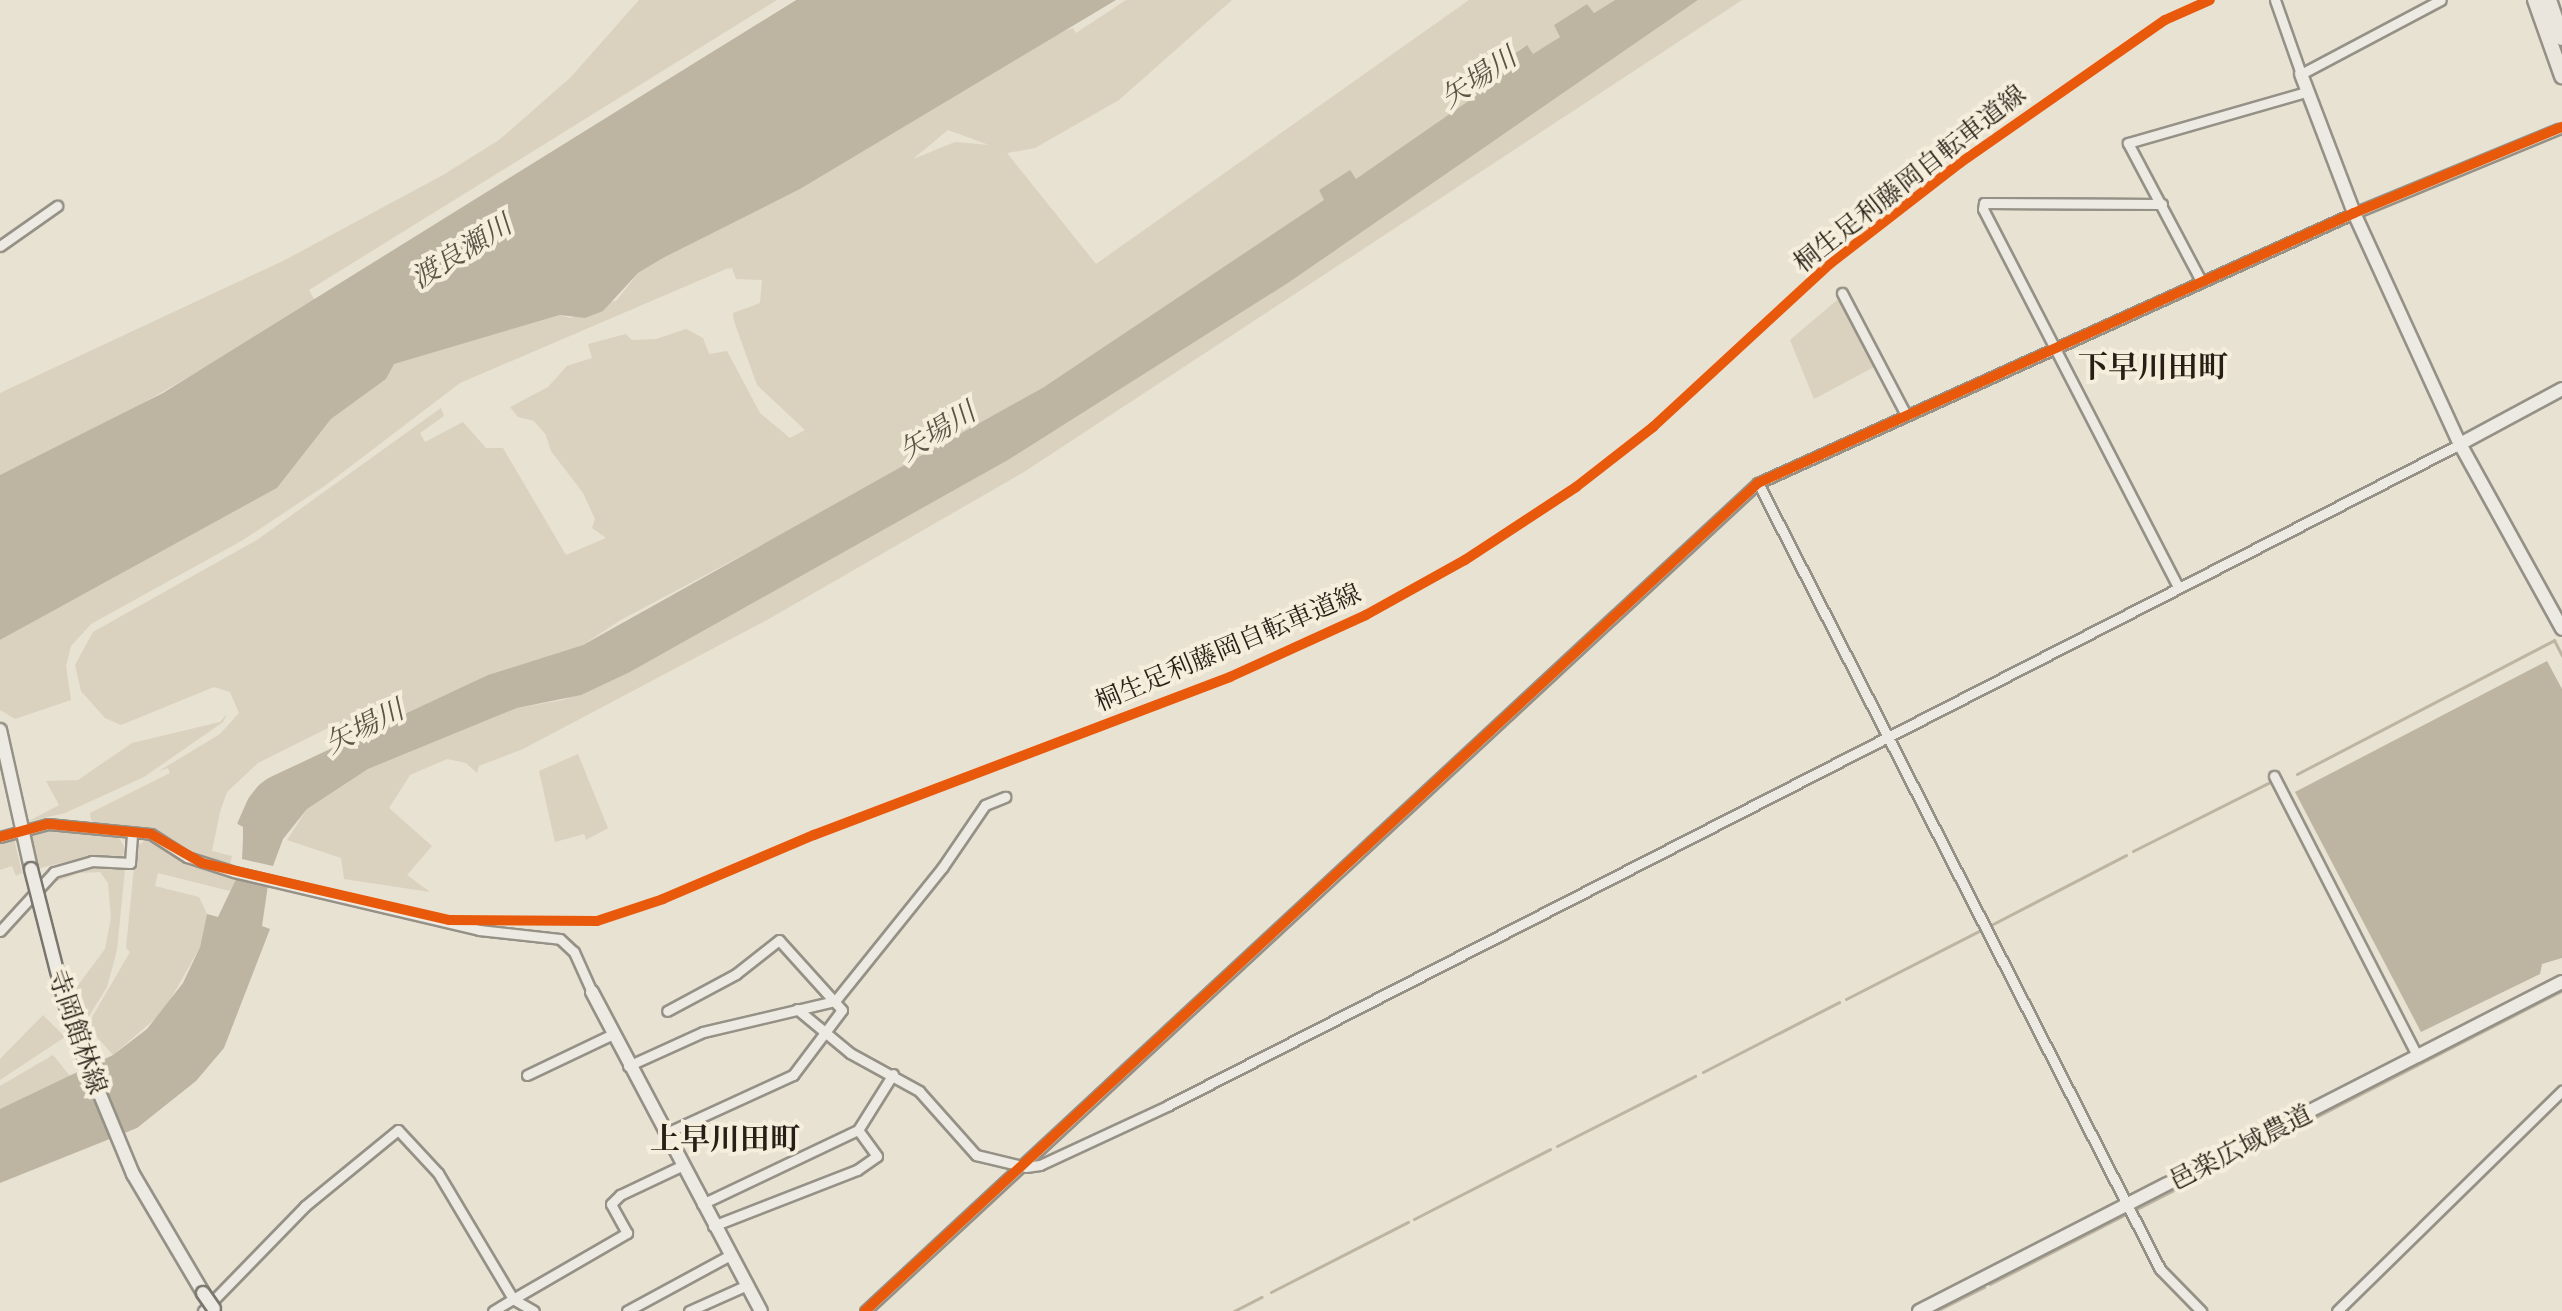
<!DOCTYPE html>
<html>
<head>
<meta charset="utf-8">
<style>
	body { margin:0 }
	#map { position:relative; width:2562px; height:1311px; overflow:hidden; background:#e8e2d3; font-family:"EB Garamond","Noto Serif JP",serif }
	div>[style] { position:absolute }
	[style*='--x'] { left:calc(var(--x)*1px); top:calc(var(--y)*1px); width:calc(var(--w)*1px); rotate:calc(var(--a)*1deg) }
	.green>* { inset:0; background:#dad1be }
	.water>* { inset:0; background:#bdb5a2 }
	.pier>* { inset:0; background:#e8e2d3 }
	.stream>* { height:3px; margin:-1.5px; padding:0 1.5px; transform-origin:1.5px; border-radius:1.5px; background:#bdb5a2 }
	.roads { filter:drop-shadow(2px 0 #959187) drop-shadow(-2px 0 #959187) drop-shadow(0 2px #959187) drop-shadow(0 -2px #959187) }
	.street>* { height:9px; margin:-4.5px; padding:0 4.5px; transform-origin:4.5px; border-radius:4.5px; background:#eceae2 }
	.secondary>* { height:12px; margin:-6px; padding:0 6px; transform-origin:6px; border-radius:6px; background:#eceae2 }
	.primary>* { height:14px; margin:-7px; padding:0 7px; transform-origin:7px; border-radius:7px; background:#eae5dd }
	.bridges { filter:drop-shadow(2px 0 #7a766e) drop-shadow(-2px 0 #7a766e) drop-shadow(0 2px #7a766e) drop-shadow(0 -2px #7a766e) }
	.secondary-bridge>* { height:12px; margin:-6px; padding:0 6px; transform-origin:6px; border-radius:6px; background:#eceae2 }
	.cycleway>* { height:10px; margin:-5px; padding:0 5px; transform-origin:5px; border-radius:5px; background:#e8590c }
	span { translate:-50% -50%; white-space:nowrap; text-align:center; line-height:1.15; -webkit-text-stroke:8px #f5eedd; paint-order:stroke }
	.street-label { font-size:26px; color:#261f15 }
	.water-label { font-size:28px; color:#5b5345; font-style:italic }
	.quarter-label { font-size:30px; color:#261f15; font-weight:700 }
</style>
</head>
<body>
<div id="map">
	<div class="green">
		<div style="clip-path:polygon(639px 0,777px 0,309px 290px,315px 301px,254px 339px,112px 421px,0 475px,0 393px,283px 261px,443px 175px,499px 140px,571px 77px)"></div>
		<div style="clip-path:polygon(evenodd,1126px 0,1232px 0,1119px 100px,1035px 148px,1007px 153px,1096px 264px,1469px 0,1615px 0,1594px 13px,1587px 4px,1554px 25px,1561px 36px,1533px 55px,1526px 45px,1472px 83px,1477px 95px,1356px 180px,1349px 171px,1319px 190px,1325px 200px,1188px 295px,1044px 387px,852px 497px,619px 621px,583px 645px,488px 675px,348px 744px,338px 723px,258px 763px,227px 792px,220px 812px,212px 851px,232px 856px,229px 869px,188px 853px,148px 828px,98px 825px,91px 820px,90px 813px,170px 773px,168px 768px,159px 771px,220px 734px,239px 713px,230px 692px,214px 687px,121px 725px,105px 718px,81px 691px,75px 665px,93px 632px,257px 540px,441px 408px,444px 416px,420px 433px,425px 442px,463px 422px,486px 448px,503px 448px,566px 555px,606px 538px,592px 528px,595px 519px,583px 493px,551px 451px,546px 435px,534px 421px,518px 417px,510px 407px,548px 387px,567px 366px,592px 358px,588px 344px,626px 334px,632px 340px,656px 339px,686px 329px,703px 338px,709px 354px,727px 351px,760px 413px,790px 438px,805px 430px,757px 385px,734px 321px,733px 313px,760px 303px,762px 280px,736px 279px,732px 268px,726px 269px,460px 383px,326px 485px,243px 540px,91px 624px,71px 646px,66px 666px,71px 700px,15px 719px,0 710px,0 640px,277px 488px,331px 419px,386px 379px,393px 364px,560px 315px,571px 318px,617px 300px,638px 273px,663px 258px,800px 189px,1048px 37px,1073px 28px,1076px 33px,1126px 0,948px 130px,989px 145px,955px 142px,913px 159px,948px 130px)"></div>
		<div style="clip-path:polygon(1698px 0,1742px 0,1024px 472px,767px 620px,523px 749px,479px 766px,477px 773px,466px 763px,447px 759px,410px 775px,389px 808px,432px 846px,407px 875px,430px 892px,344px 879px,341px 858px,287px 840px,307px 809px,368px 769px,517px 708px,563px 700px,630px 672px,1008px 460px,1288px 283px)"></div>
		<div style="clip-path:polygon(1837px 300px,1845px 304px,1876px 366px,1814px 399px,1790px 340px)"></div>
		<div style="clip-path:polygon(227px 714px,223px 722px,144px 777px,65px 813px,27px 822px,59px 805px,46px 781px,78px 780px,132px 743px,220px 722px)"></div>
		<div style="clip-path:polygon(578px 754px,608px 828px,586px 840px,584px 834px,555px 842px,539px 771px)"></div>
		<div style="clip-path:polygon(40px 831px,118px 836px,126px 850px,122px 856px,81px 858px,36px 869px,29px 837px)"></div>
		<div style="clip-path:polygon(149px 838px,198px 866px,237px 877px,230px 891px,158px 873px,155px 886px,199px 897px,207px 914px,200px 947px,164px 1011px,113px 1055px,87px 1026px,130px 952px,126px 948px,136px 847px)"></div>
		<div style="clip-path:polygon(14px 839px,22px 873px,16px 876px,12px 866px,0 870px,0 844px)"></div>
		<div style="clip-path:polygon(98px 864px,125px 869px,117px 950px,107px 987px,89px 1016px,70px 996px,105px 949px,111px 918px,108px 883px,100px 872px,79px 873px,42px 887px,70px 870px)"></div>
		<div style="clip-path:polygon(43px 1015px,65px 1037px,0 1080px,0 1059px)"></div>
		<div style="clip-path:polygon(53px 1055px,71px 1077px,0 1109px,0 1086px)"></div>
	</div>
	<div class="water">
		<div style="clip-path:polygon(796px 0,1116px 0,800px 189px,663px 258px,638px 273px,603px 311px,585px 318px,560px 315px,394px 364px,386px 379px,331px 419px,277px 488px,0 640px,0 475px,163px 393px)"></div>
		<div style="clip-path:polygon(1615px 0,1698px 0,1288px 283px,1008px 460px,630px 672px,581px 695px,517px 708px,368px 769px,307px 809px,283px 839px,273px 866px,242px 859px,243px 827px,237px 824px,243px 805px,262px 781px,488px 675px,583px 645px,1044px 387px,1324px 200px,1319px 190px,1350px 170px,1356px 179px,1477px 95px,1471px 83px,1527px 45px,1533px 54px,1560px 37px,1554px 25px,1587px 4px,1594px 13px)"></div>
		<div style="clip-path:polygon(2547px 661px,2562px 689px,2562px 958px,2542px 964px,2540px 974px,2421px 1032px,2295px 792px)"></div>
		<div style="clip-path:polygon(237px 877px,269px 878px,262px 926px,270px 929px,224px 1048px,196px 1081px,137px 1128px,0 1183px,0 1109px,113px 1055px,147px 1029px,183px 983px,200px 947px,207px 914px,218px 917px)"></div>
	</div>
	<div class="pier">
		<div style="clip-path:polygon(788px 0,796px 0,313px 297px,631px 98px)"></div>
		<div style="clip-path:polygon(346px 741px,271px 776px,252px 790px,237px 824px,243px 827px,242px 859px,238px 858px,239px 829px,233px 824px,249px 788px,269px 772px)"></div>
	</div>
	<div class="stream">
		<div style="--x:2297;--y:774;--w:290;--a:-27.5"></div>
		<div style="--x:2554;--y:640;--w:18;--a:63"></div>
		<div style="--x:2133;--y:851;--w:156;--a:-26.7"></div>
		<div style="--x:1991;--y:925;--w:152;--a:-27.4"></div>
		<div style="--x:1846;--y:999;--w:154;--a:-27.1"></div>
		<div style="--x:1703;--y:1072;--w:153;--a:-27.2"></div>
		<div style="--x:1557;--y:1146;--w:155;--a:-26.9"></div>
		<div style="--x:2137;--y:1209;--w:478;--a:-27.2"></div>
		<div style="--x:1414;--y:1219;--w:153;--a:-27.2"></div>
		<div style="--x:1990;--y:1284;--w:151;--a:-27.2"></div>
		<div style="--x:1271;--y:1292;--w:154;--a:-27.1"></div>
		<div style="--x:1234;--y:1311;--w:31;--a:-27"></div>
		<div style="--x:1936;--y:1311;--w:54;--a:-26.6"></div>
	</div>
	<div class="roads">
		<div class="street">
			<div style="--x:2275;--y:0;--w:78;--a:70.6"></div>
			<div style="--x:2301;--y:74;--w:158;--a:-27.9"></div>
			<div style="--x:2162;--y:204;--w:178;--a:-179.7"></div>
			<div style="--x:1984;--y:203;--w:6;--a:99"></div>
			<div style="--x:1983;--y:209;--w:425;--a:62.7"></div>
			<div style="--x:0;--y:246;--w:70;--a:-35.1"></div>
			<div style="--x:2201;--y:281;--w:156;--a:-117.9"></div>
			<div style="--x:2128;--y:143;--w:185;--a:-16"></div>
			<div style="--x:1842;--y:293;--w:138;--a:62.3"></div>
			<div style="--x:1758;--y:483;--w:883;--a:62.91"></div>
			<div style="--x:2160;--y:1269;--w:59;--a:45.7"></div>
			<div style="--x:2274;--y:776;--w:314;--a:62.9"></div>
			<div style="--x:0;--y:837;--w:50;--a:-15.2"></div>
			<div style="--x:48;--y:824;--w:103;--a:5.5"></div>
			<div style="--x:151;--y:834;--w:43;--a:32.6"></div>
			<div style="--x:187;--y:857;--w:49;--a:17.7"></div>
			<div style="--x:234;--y:872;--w:252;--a:13.3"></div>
			<div style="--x:479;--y:930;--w:81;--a:6.3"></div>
			<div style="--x:560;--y:939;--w:19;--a:43"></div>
			<div style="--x:574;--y:952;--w:44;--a:65.8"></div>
			<div style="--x:0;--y:931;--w:80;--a:-47.5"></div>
			<div style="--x:54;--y:872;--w:40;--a:-16"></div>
			<div style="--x:92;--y:861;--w:38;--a:3"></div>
			<div style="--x:130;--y:863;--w:30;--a:-86"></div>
			<div style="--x:797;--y:1009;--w:69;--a:39.7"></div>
			<div style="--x:850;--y:1053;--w:79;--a:28.8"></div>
			<div style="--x:919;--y:1091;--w:86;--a:48.3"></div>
			<div style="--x:976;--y:1155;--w:51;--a:13.5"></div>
			<div style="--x:1026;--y:1167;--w:14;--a:-8"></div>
			<div style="--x:1040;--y:1165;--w:142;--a:-24.9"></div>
			<div style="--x:1169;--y:1105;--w:1450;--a:-27.11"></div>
			<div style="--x:628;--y:1066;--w:82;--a:-24.4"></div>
			<div style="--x:703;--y:1032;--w:136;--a:-13.2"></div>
			<div style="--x:835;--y:1001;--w:171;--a:-51.2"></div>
			<div style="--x:942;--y:868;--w:76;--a:-55.7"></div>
			<div style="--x:985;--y:805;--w:22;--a:-22"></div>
			<div style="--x:527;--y:1075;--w:95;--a:-25.5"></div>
			<div style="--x:664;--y:1134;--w:142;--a:-24.6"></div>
			<div style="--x:793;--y:1075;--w:81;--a:-53"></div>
			<div style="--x:842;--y:1010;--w:94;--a:-132"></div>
			<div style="--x:779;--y:940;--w:55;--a:141.7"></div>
			<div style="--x:736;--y:974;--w:78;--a:151.8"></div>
			<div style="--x:702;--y:1204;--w:173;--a:-25.4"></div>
			<div style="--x:858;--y:1130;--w:66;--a:-58"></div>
			<div style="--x:713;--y:1226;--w:155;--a:-21.3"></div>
			<div style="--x:857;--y:1170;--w:24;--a:-35"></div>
			<div style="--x:877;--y:1156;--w:32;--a:-126"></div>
			<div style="--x:203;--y:1311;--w:146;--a:-45.8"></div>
			<div style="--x:305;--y:1206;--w:120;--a:-39.3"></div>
			<div style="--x:398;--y:1130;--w:59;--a:47.1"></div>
			<div style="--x:438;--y:1173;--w:147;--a:59.2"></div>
			<div style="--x:513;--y:1299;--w:132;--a:-30.1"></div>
			<div style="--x:627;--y:1233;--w:33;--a:-119"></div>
			<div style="--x:611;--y:1204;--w:13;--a:-45"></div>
			<div style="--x:620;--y:1195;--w:68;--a:-25.4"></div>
			<div style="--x:493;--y:1311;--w:23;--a:-31"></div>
			<div style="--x:513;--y:1299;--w:24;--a:30"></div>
			<div style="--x:627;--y:1311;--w:117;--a:-28.5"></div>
			<div style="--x:689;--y:1311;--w:64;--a:-24.1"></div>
			<div style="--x:865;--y:1311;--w:1218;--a:-42.84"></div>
			<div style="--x:1758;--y:483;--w:654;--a:-24.37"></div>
			<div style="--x:2354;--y:213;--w:221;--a:-22.4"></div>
			<div style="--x:2337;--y:1311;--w:315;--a:-44.4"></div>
		</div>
		<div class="secondary">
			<div style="--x:2301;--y:74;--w:149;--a:69.1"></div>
			<div style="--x:2354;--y:213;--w:254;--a:65.4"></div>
			<div style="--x:2460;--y:444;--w:211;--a:61.1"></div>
			<div style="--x:2460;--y:444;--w:116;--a:-28.3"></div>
			<div style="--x:0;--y:730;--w:142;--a:77.4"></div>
			<div style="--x:592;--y:992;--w:361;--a:62.1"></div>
			<div style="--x:70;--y:1022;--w:165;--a:67.5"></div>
			<div style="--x:133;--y:1174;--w:138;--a:59.5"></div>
			<div style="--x:1919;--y:1311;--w:722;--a:-27.1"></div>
		</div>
		<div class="primary">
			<div style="--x:2535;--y:0;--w:81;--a:70.4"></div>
			<div style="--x:2549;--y:0;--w:40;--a:71.1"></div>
		</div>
	</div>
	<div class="bridges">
		<div class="secondary-bridge">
			<div style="--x:31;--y:869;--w:158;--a:75.7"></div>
			<div style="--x:203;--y:1293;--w:19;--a:55"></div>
		</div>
	</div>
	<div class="cycleway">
		<div style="--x:0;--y:837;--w:50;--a:-15.2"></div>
		<div style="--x:48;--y:824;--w:103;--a:5.5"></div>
		<div style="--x:151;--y:834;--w:59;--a:29.6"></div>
		<div style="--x:202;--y:863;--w:253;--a:13"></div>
		<div style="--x:449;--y:920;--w:148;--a:0.4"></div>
		<div style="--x:597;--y:921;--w:70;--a:-18.4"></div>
		<div style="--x:663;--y:899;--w:164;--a:-23"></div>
		<div style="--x:814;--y:835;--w:445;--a:-20.8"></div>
		<div style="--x:1230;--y:677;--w:149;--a:-24.5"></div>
		<div style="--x:1366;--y:615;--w:113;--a:-29.1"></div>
		<div style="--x:1465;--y:560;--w:133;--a:-33.3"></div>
		<div style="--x:1576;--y:487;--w:98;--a:-37.9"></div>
		<div style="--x:1653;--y:427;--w:242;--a:-42.7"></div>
		<div style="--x:1831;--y:263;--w:163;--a:-37.8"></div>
		<div style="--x:1960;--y:163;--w:250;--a:-34.9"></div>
		<div style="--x:2165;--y:20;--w:49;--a:-24"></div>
		<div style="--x:865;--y:1311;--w:1218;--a:-42.84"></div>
		<div style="--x:1758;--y:483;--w:654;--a:-24.37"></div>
		<div style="--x:2354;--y:213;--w:225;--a:-22.5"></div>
	</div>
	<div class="street-label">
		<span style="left:1910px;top:179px;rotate:-38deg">桐生足利藤岡自転車道線</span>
		<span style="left:1228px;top:648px;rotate:-23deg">桐生足利藤岡自転車道線</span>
		<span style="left:77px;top:1032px;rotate:71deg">寺岡館林線</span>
		<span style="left:2241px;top:1148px;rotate:-27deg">邑楽広域農道</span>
	</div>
	<div class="water-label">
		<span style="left:1478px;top:77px;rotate:-34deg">矢場川</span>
		<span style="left:461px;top:251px;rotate:-32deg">渡良瀬川</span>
		<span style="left:937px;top:431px;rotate:-32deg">矢場川</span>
		<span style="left:364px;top:726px;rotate:-27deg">矢場川</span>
	</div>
	<div class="quarter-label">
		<span style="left:2153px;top:367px">下早川田町</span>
		<span style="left:725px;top:1139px">上早川田町</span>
	</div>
</div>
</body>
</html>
